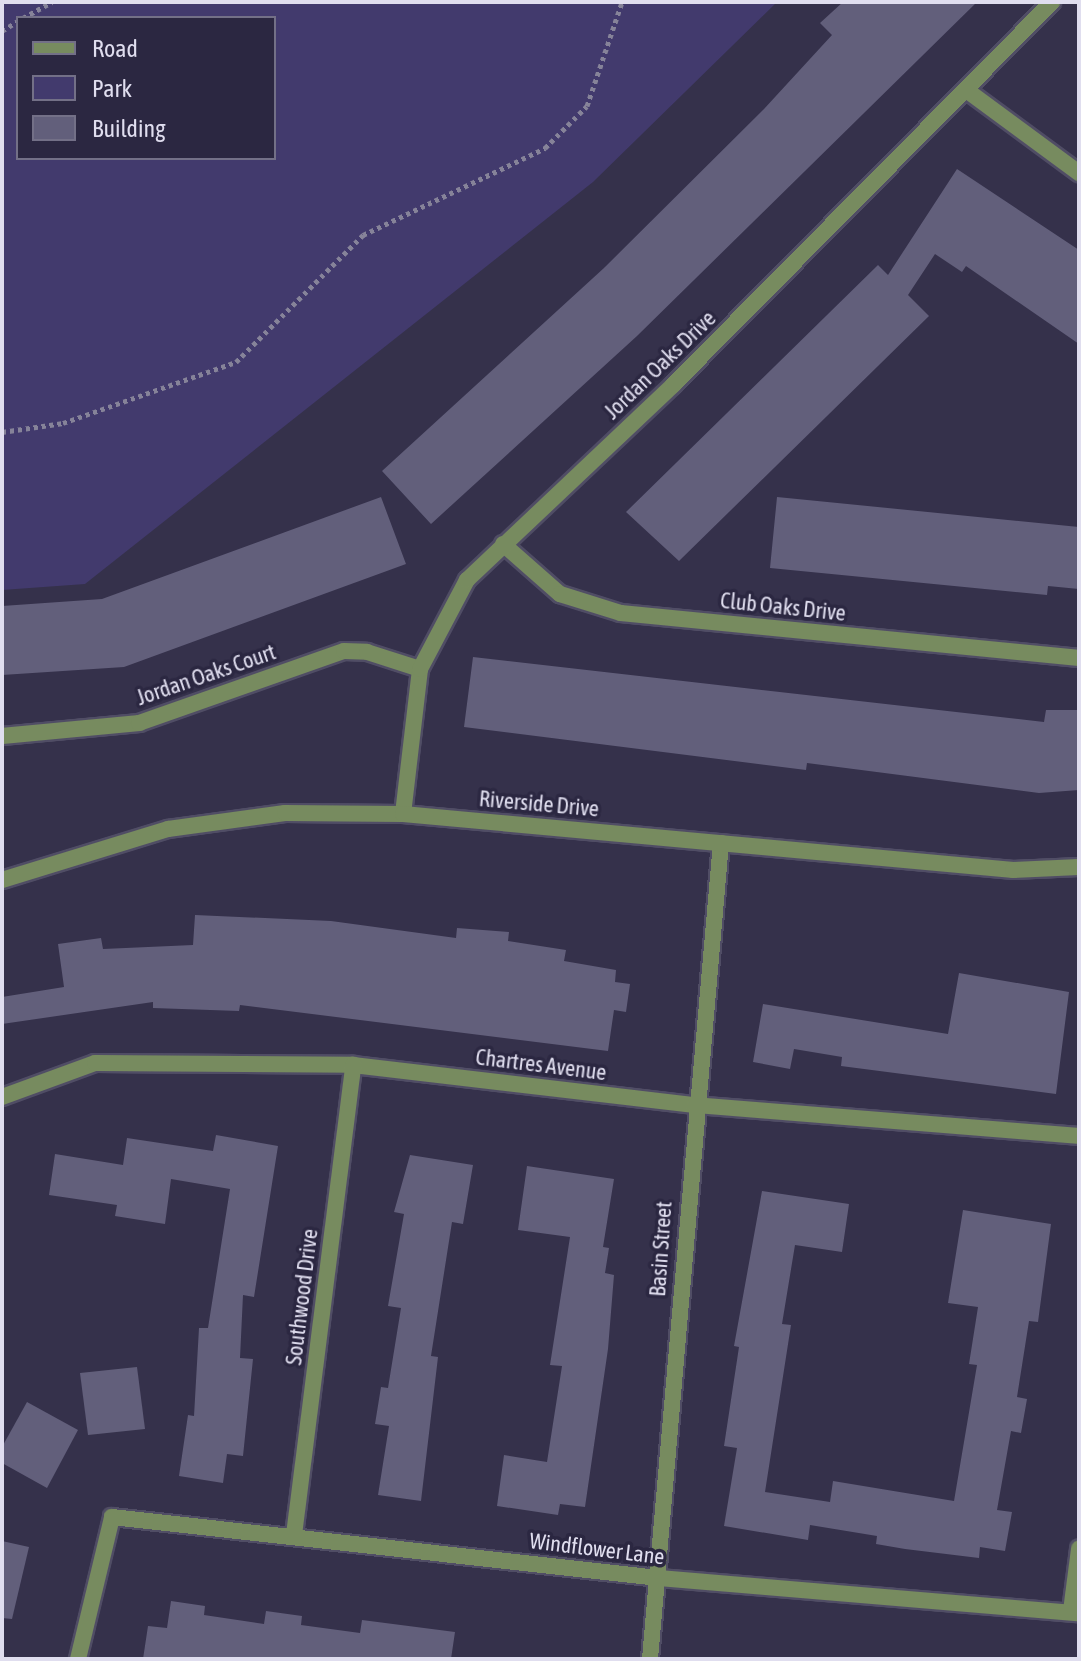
<!DOCTYPE html>
<html>
<head>
<meta charset="utf-8">
<style>
	body { margin:0 }
	#map { position:relative; width:1081px; height:1661px; overflow:hidden; background:#35314b; font-family:"Asap Condensed",sans-serif }
	div>[style] { position:absolute }
	[style*='--x'] { left:calc(var(--x)*1px); top:calc(var(--y)*1px); width:calc(var(--w)*1px); rotate:calc(var(--a)*1deg) }
	.green>* { inset:0; background:#423a6d }
	.building>* { inset:0; background:#625f7b }
	.path>* { height:5px; margin-top:-2.5px; transform-origin:0; background:repeating-linear-gradient(90deg,#868399 0 4px,transparent 0 8px) }
	.roads { filter:drop-shadow(2px 0 #504d65) drop-shadow(-2px 0 #504d65) drop-shadow(0 2px #504d65) drop-shadow(0 -2px #504d65) }
	.minor>* { height:16px; margin:-8px; padding:0 8px; transform-origin:8px; border-radius:8px; background:#778b5f }
	.tertiary>* { height:16px; margin:-8px; padding:0 8px; transform-origin:8px; border-radius:8px; background:#778b5f }
	span { translate:-50% -50%; white-space:nowrap; text-align:center; line-height:1.15; -webkit-text-stroke:7px #2b2741; paint-order:stroke }
	.street-label { font-size:22px; color:#e0deef }
	.frame { position:absolute; inset:0; border:4px solid #e0deef; pointer-events:none }
	.legend { position:absolute; left:16px; top:16px; width:260px; height:144px; box-sizing:border-box; background:#2b2741; border:2px solid #737087; margin:0; padding:10px 14px; list-style:none; font-size:24px; color:#e0deef }
	.legend li { display:flex; align-items:center; gap:16px; height:40px }
	.legend b { width:40px; border:2px solid #737087 }
</style>
</head>
<body>
<div id="map">
	<div class="green">
		<div style="clip-path:polygon(evenodd,2px 2px,777px 2px,593px 182px,85px 584px,2px 590px,2px 2px,274px 18px,274px 158px,18px 158px,18px 18px,274px 18px)"></div>
	</div>
	<div class="building">
		<div style="clip-path:polygon(843px 2px,977px 2px,637px 336px,431px 524px,382px 471px,604px 268px,764px 109px,832px 35px,820px 23px)"></div>
		<div style="clip-path:polygon(957px 169px,1079px 250px,1079px 344px,966px 266px,962px 272px,935px 254px,908px 295px,929px 316px,679px 561px,626px 512px,878px 265px,888px 275px)"></div>
		<div style="clip-path:polygon(381px 497px,406px 564px,124px 667px,2px 675px,2px 606px,102px 599px)"></div>
		<div style="clip-path:polygon(777px 497px,1079px 527px,1079px 589px,1048px 586px,1047px 595px,770px 568px)"></div>
		<div style="clip-path:polygon(473px 657px,1044px 722px,1046px 710px,1079px 710px,1079px 790px,1039px 793px,807px 763px,806px 770px,464px 727px)"></div>
		<div style="clip-path:polygon(195px 915px,331px 921px,456px 938px,457px 928px,509px 932px,508px 941px,566px 950px,564px 961px,616px 970px,615px 982px,630px 984px,626px 1012px,614px 1010px,608px 1051px,240px 1005px,239px 1011px,153px 1008px,153px 1002px,2px 1024px,2px 997px,64px 987px,58px 944px,101px 938px,103px 949px,193px 945px)"></div>
		<div style="clip-path:polygon(959px 973px,1069px 992px,1056px 1094px,841px 1066px,842px 1057px,794px 1049px,790px 1069px,753px 1062px,763px 1004px,948px 1034px)"></div>
		<div style="clip-path:polygon(216px 1135px,278px 1146px,254px 1297px,243px 1295px,240px 1358px,253px 1359px,243px 1456px,227px 1454px,223px 1483px,179px 1476px,188px 1415px,194px 1416px,199px 1328px,208px 1328px,230px 1189px,171px 1179px,165px 1224px,115px 1216px,117px 1205px,49px 1195px,55px 1154px,123px 1165px,127px 1138px,213px 1151px)"></div>
		<div style="clip-path:polygon(410px 1155px,473px 1165px,463px 1224px,452px 1222px,431px 1356px,438px 1357px,421px 1501px,378px 1495px,389px 1426px,375px 1424px,381px 1387px,388px 1388px,401px 1308px,388px 1306px,404px 1214px,394px 1212px)"></div>
		<div style="clip-path:polygon(527px 1166px,614px 1179px,603px 1247px,609px 1248px,605px 1273px,614px 1275px,608px 1349px,585px 1507px,560px 1504px,558px 1515px,497px 1506px,504px 1455px,547px 1462px,562px 1366px,550px 1365px,570px 1237px,518px 1230px)"></div>
		<div style="clip-path:polygon(762px 1191px,849px 1204px,842px 1252px,795px 1245px,782px 1324px,791px 1325px,765px 1492px,830px 1502px,833px 1481px,954px 1501px,977px 1365px,969px 1364px,978px 1307px,948px 1303px,963px 1210px,1051px 1224px,1038px 1322px,1029px 1321px,1017px 1397px,1027px 1399px,1021px 1433px,1011px 1431px,997px 1510px,1012px 1512px,1005px 1551px,980px 1547px,979px 1558px,905px 1549px,876px 1544px,877px 1536px,810px 1525px,808px 1540px,724px 1526px,737px 1448px,724px 1446px,739px 1347px,734px 1346px)"></div>
		<div style="clip-path:polygon(137px 1367px,145px 1429px,88px 1435px,80px 1373px)"></div>
		<div style="clip-path:polygon(27px 1402px,78px 1430px,47px 1488px,2px 1463px,2px 1447px)"></div>
		<div style="clip-path:polygon(2px 1541px,29px 1547px,12px 1619px,2px 1618px)"></div>
		<div style="clip-path:polygon(171px 1601px,205px 1606px,204px 1615px,264px 1624px,266px 1611px,302px 1616px,301px 1625px,360px 1633px,362px 1620px,455px 1632px,451px 1659px,143px 1659px,148px 1626px,167px 1628px)"></div>
	</div>
	<div class="path">
		<div style="--x:23;--y:18;--w:33;--a:-29"></div>
		<div style="--x:2;--y:31;--w:19;--a:-32"></div>
		<div style="--x:2;--y:432;--w:62;--a:-8.4"></div>
		<div style="--x:63;--y:423;--w:183;--a:-19.4"></div>
		<div style="--x:236;--y:362;--w:180;--a:-45"></div>
		<div style="--x:363;--y:235;--w:202;--a:-25.5"></div>
		<div style="--x:545;--y:148;--w:59;--a:-45"></div>
		<div style="--x:587;--y:106;--w:110;--a:-71.4"></div>
	</div>
	<div class="roads">
		<div class="minor">
			<div style="--x:969;--y:92;--w:137;--a:36.4"></div>
			<div style="--x:503;--y:544;--w:76;--a:41.3"></div>
			<div style="--x:560;--y:594;--w:64;--a:17.3"></div>
			<div style="--x:621;--y:613;--w:460;--a:5.6"></div>
			<div style="--x:2;--y:736;--w:138;--a:-5.4"></div>
			<div style="--x:139;--y:723;--w:217;--a:-19.4"></div>
			<div style="--x:344;--y:651;--w:23;--a:2"></div>
			<div style="--x:367;--y:652;--w:56;--a:17.8"></div>
			<div style="--x:403;--y:814;--w:146;--a:-83.3"></div>
			<div style="--x:420;--y:669;--w:101;--a:-62.2"></div>
			<div style="--x:467;--y:580;--w:284;--a:-43.4"></div>
			<div style="--x:673;--y:385;--w:539;--a:-45.3"></div>
			<div style="--x:2;--y:1097;--w:99;--a:-20.1"></div>
			<div style="--x:95;--y:1063;--w:258;--a:0.4"></div>
			<div style="--x:353;--y:1065;--w:344;--a:6.7"></div>
			<div style="--x:695;--y:1105;--w:385;--a:4.6"></div>
			<div style="--x:294;--y:1535;--w:474;--a:-82.8"></div>
			<div style="--x:1071;--y:1611;--w:63;--a:-82.6"></div>
			<div style="--x:78;--y:1659;--w:146;--a:-76.5"></div>
			<div style="--x:112;--y:1517;--w:549;--a:6.37"></div>
			<div style="--x:658;--y:1578;--w:422;--a:4.8"></div>
			<div style="--x:650;--y:1659;--w:819;--a:-85.03"></div>
		</div>
		<div class="tertiary">
			<div style="--x:2;--y:880;--w:174;--a:-17.1"></div>
			<div style="--x:168;--y:829;--w:118;--a:-7.8"></div>
			<div style="--x:285;--y:813;--w:118;--a:0.5"></div>
			<div style="--x:403;--y:814;--w:613;--a:5.25"></div>
			<div style="--x:1013;--y:870;--w:66;--a:-2.6"></div>
		</div>
	</div>
	<div class="street-label">
		<span style="left:660px;top:365px;rotate:-44deg">Jordan Oaks Drive</span>
		<span style="left:783px;top:607px;rotate:6deg">Club Oaks Drive</span>
		<span style="left:206px;top:675px;rotate:-19deg">Jordan Oaks Court</span>
		<span style="left:539px;top:804px;rotate:5deg">Riverside Drive</span>
		<span style="left:541px;top:1065px;rotate:7deg">Chartres Avenue</span>
		<span style="left:661px;top:1249px;rotate:-86deg">Basin Street</span>
		<span style="left:302px;top:1297px;rotate:-83deg">Southwood Drive</span>
		<span style="left:597px;top:1549px;rotate:7deg">Windflower Lane</span>
	</div>
	<div class="frame"></div>
	<ul class="legend">
	<li><b style="height:10px;background:#778b5f"></b>Road</li>
	<li><b style="height:22px;background:#423a6d"></b>Park</li>
	<li><b style="height:22px;background:#625f7b"></b>Building</li>
	</ul>
</div>
</body>
</html>
